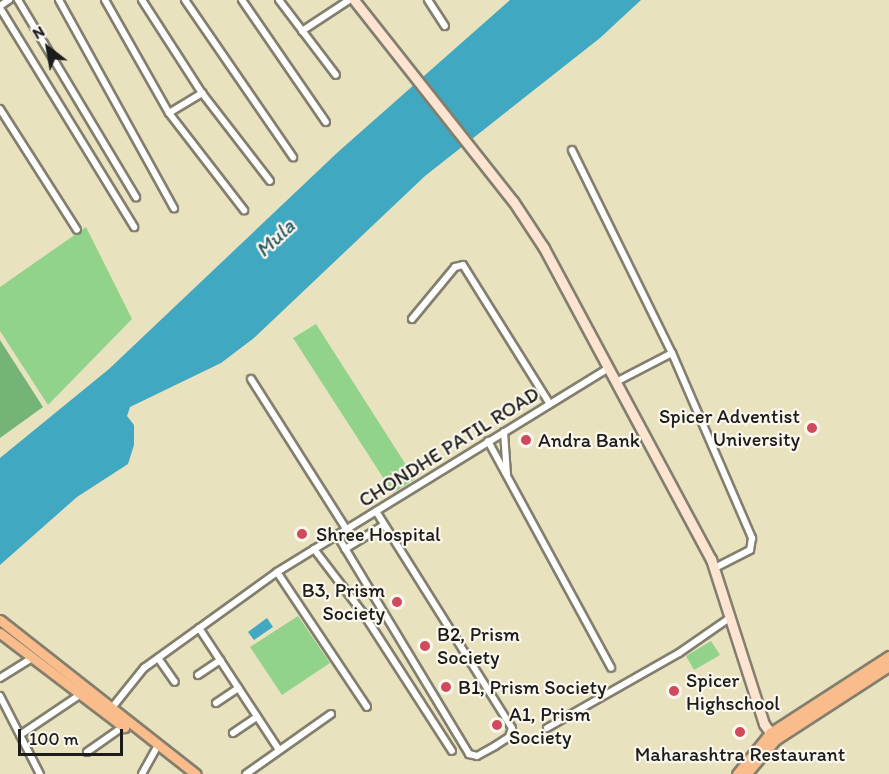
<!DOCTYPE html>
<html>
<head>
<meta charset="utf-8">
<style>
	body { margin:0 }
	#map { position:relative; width:889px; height:774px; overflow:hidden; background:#e9e2bf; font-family:Itim,sans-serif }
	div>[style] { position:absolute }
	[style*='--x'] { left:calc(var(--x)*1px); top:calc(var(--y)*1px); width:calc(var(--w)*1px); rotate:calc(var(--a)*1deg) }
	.green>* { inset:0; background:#91d38b }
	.forest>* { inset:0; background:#74b577 }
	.water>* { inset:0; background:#41a8c1 }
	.roads { filter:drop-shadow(2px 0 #827f6e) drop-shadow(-2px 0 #827f6e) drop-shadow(0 2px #827f6e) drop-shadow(0 -2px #827f6e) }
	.street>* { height:6px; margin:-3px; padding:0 3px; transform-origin:3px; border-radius:3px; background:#fff }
	.secondary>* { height:9px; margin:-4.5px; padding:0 4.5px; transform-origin:4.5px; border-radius:4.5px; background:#fde4d1 }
	.primary>* { height:9px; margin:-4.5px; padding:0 4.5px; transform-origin:4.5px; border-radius:4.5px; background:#fabc8b }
	.dots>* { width:16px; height:16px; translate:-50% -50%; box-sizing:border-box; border:3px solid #fbf7ec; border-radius:50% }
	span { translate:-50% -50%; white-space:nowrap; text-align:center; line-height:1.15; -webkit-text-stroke:4.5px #fbf7ec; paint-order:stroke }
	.poi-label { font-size:20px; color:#1c1c1c }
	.right { translate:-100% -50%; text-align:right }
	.left { translate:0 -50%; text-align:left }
	.street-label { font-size:20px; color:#1c1c1c }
	.water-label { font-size:21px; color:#2d5b66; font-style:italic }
	.north { position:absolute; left:18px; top:18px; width:60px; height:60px; -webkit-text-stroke:4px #fbf7ec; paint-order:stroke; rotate:329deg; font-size:16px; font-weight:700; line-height:24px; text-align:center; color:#1c1c1c }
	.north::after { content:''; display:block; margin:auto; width:21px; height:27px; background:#1c1c1c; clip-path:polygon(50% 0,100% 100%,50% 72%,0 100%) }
	.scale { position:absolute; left:18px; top:729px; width:105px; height:27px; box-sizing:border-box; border:3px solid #1c1c1c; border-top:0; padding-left:8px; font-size:18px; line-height:21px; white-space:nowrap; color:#1c1c1c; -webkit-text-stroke:4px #fbf7ec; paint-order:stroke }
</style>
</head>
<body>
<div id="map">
	<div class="green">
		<div style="clip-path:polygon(86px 227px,132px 319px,48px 405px,0 331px,0 287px)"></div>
		<div style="clip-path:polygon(316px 324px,415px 479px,393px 493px,293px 338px)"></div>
		<div style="clip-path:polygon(298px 616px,330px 663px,282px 695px,250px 647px)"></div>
		<div style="clip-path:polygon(711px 641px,720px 655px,694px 670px,686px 656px)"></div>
	</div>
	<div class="forest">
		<div style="clip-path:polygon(0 340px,43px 407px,0 438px)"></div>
	</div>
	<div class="water">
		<div style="clip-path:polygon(510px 0,641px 0,600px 38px,425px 176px,254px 338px,221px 363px,130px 407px,127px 416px,134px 425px,134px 445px,128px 464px,77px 497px,0 565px,0 458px,109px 369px,338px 152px)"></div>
		<div style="clip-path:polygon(267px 618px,273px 627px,254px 640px,248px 632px)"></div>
	</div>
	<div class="roads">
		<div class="street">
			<div style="--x:18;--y:0;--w:230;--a:59.1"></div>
			<div style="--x:59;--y:0;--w:238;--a:61.1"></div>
			<div style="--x:105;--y:0;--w:130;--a:60.5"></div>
			<div style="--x:169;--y:113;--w:123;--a:52.3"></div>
			<div style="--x:142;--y:0;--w:111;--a:57.2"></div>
			<div style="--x:202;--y:93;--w:111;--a:52.3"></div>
			<div style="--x:185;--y:0;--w:191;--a:55.5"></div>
			<div style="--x:242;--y:0;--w:148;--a:55.5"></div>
			<div style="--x:279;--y:0;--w:94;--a:52.8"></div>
			<div style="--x:428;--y:0;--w:31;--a:57"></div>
			<div style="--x:0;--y:6;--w:11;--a:-34"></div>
			<div style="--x:0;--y:8;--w:257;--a:58.5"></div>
			<div style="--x:302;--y:31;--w:56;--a:-33.4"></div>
			<div style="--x:0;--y:109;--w:143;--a:57.5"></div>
			<div style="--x:169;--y:113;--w:39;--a:-31"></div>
			<div style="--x:572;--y:150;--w:226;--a:63.8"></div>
			<div style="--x:672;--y:353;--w:202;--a:66.6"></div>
			<div style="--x:752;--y:538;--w:12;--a:99"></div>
			<div style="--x:750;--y:550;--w:39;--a:153"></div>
			<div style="--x:412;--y:319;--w:67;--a:-50.4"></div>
			<div style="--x:455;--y:267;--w:8;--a:-14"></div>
			<div style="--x:463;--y:265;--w:164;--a:58"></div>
			<div style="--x:251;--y:379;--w:179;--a:57.6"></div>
			<div style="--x:616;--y:382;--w:63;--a:-27.4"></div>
			<div style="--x:504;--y:432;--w:43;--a:86"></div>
			<div style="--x:488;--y:441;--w:258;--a:61.5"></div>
			<div style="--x:337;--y:535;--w:256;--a:58.9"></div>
			<div style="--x:469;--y:754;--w:8;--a:14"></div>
			<div style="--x:477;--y:756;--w:21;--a:-29"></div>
			<div style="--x:495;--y:746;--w:17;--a:-33"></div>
			<div style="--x:509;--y:737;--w:9;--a:-72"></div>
			<div style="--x:512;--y:728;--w:256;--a:-122.1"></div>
			<div style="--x:314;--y:549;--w:81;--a:52.6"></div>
			<div style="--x:363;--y:613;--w:164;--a:57.2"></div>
			<div style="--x:345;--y:549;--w:46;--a:-31.6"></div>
			<div style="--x:277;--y:572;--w:162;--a:56.3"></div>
			<div style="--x:199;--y:628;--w:146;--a:56.7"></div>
			<div style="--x:158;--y:658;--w:29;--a:55"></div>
			<div style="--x:198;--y:675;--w:27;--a:-34"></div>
			<div style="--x:0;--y:678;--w:39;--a:-32"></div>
			<div style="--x:0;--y:696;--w:88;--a:62.9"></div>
			<div style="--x:216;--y:703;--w:27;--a:-34"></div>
			<div style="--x:111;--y:709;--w:53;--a:-51.2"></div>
			<div style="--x:144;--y:668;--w:164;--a:-35.8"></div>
			<div style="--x:277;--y:572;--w:390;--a:-31.6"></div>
			<div style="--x:547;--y:728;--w:152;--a:-29.6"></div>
			<div style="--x:679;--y:653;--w:63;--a:-34.7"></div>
			<div style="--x:233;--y:733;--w:29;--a:-34"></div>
			<div style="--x:20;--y:735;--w:73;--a:-33.9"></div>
			<div style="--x:87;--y:752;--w:45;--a:-35.1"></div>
			<div style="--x:142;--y:774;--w:33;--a:-61"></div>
			<div style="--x:246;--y:774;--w:104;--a:-35.2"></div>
		</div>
		<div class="secondary">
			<div style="--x:354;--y:0;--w:256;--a:51.7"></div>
			<div style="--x:513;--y:201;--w:56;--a:56.6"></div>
			<div style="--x:544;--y:248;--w:353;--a:61.8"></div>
			<div style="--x:711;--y:559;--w:173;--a:72.2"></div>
			<div style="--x:764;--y:724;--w:17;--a:54"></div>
		</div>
		<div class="primary">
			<div style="--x:0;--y:620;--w:249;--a:38.2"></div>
			<div style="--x:0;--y:633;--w:156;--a:37.2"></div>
			<div style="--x:737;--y:774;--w:53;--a:-51.2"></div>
			<div style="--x:770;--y:733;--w:142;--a:-32.9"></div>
			<div style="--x:746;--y:774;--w:45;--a:-49.5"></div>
			<div style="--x:775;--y:740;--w:136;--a:-33"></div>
		</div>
	</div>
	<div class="dots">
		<div style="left:812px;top:428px;background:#d1495b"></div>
		<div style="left:526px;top:440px;background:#d1495b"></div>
		<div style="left:302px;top:534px;background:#d1495b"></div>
		<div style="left:397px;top:602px;background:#d1495b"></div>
		<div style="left:425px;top:646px;background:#d1495b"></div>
		<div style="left:446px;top:687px;background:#d1495b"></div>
		<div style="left:674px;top:691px;background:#d1495b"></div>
		<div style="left:497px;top:725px;background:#d1495b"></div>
		<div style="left:740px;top:732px;background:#d1495b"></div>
	</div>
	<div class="poi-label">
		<span class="right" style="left:800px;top:428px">Spicer Adventist<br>University</span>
		<span class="left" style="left:538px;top:440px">Andra Bank</span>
		<span class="left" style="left:316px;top:534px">Shree Hospital</span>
		<span class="right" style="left:385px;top:602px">B3, Prism<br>Society</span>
		<span class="left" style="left:437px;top:646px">B2, Prism<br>Society</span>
		<span class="left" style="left:686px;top:692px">Spicer<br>Highschool</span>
		<span class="left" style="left:458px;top:687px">B1, Prism Society</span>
		<span class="left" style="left:509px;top:726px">A1, Prism<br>Society</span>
		<span style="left:740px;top:754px">Maharashtra Restaurant</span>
	</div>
	<div class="street-label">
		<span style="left:449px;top:447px;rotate:-32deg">CHONDHE PATIL ROAD</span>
	</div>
	<div class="water-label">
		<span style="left:275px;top:238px;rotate:-43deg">Mula</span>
	</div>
	<div class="north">N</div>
	<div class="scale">100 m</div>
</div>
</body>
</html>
